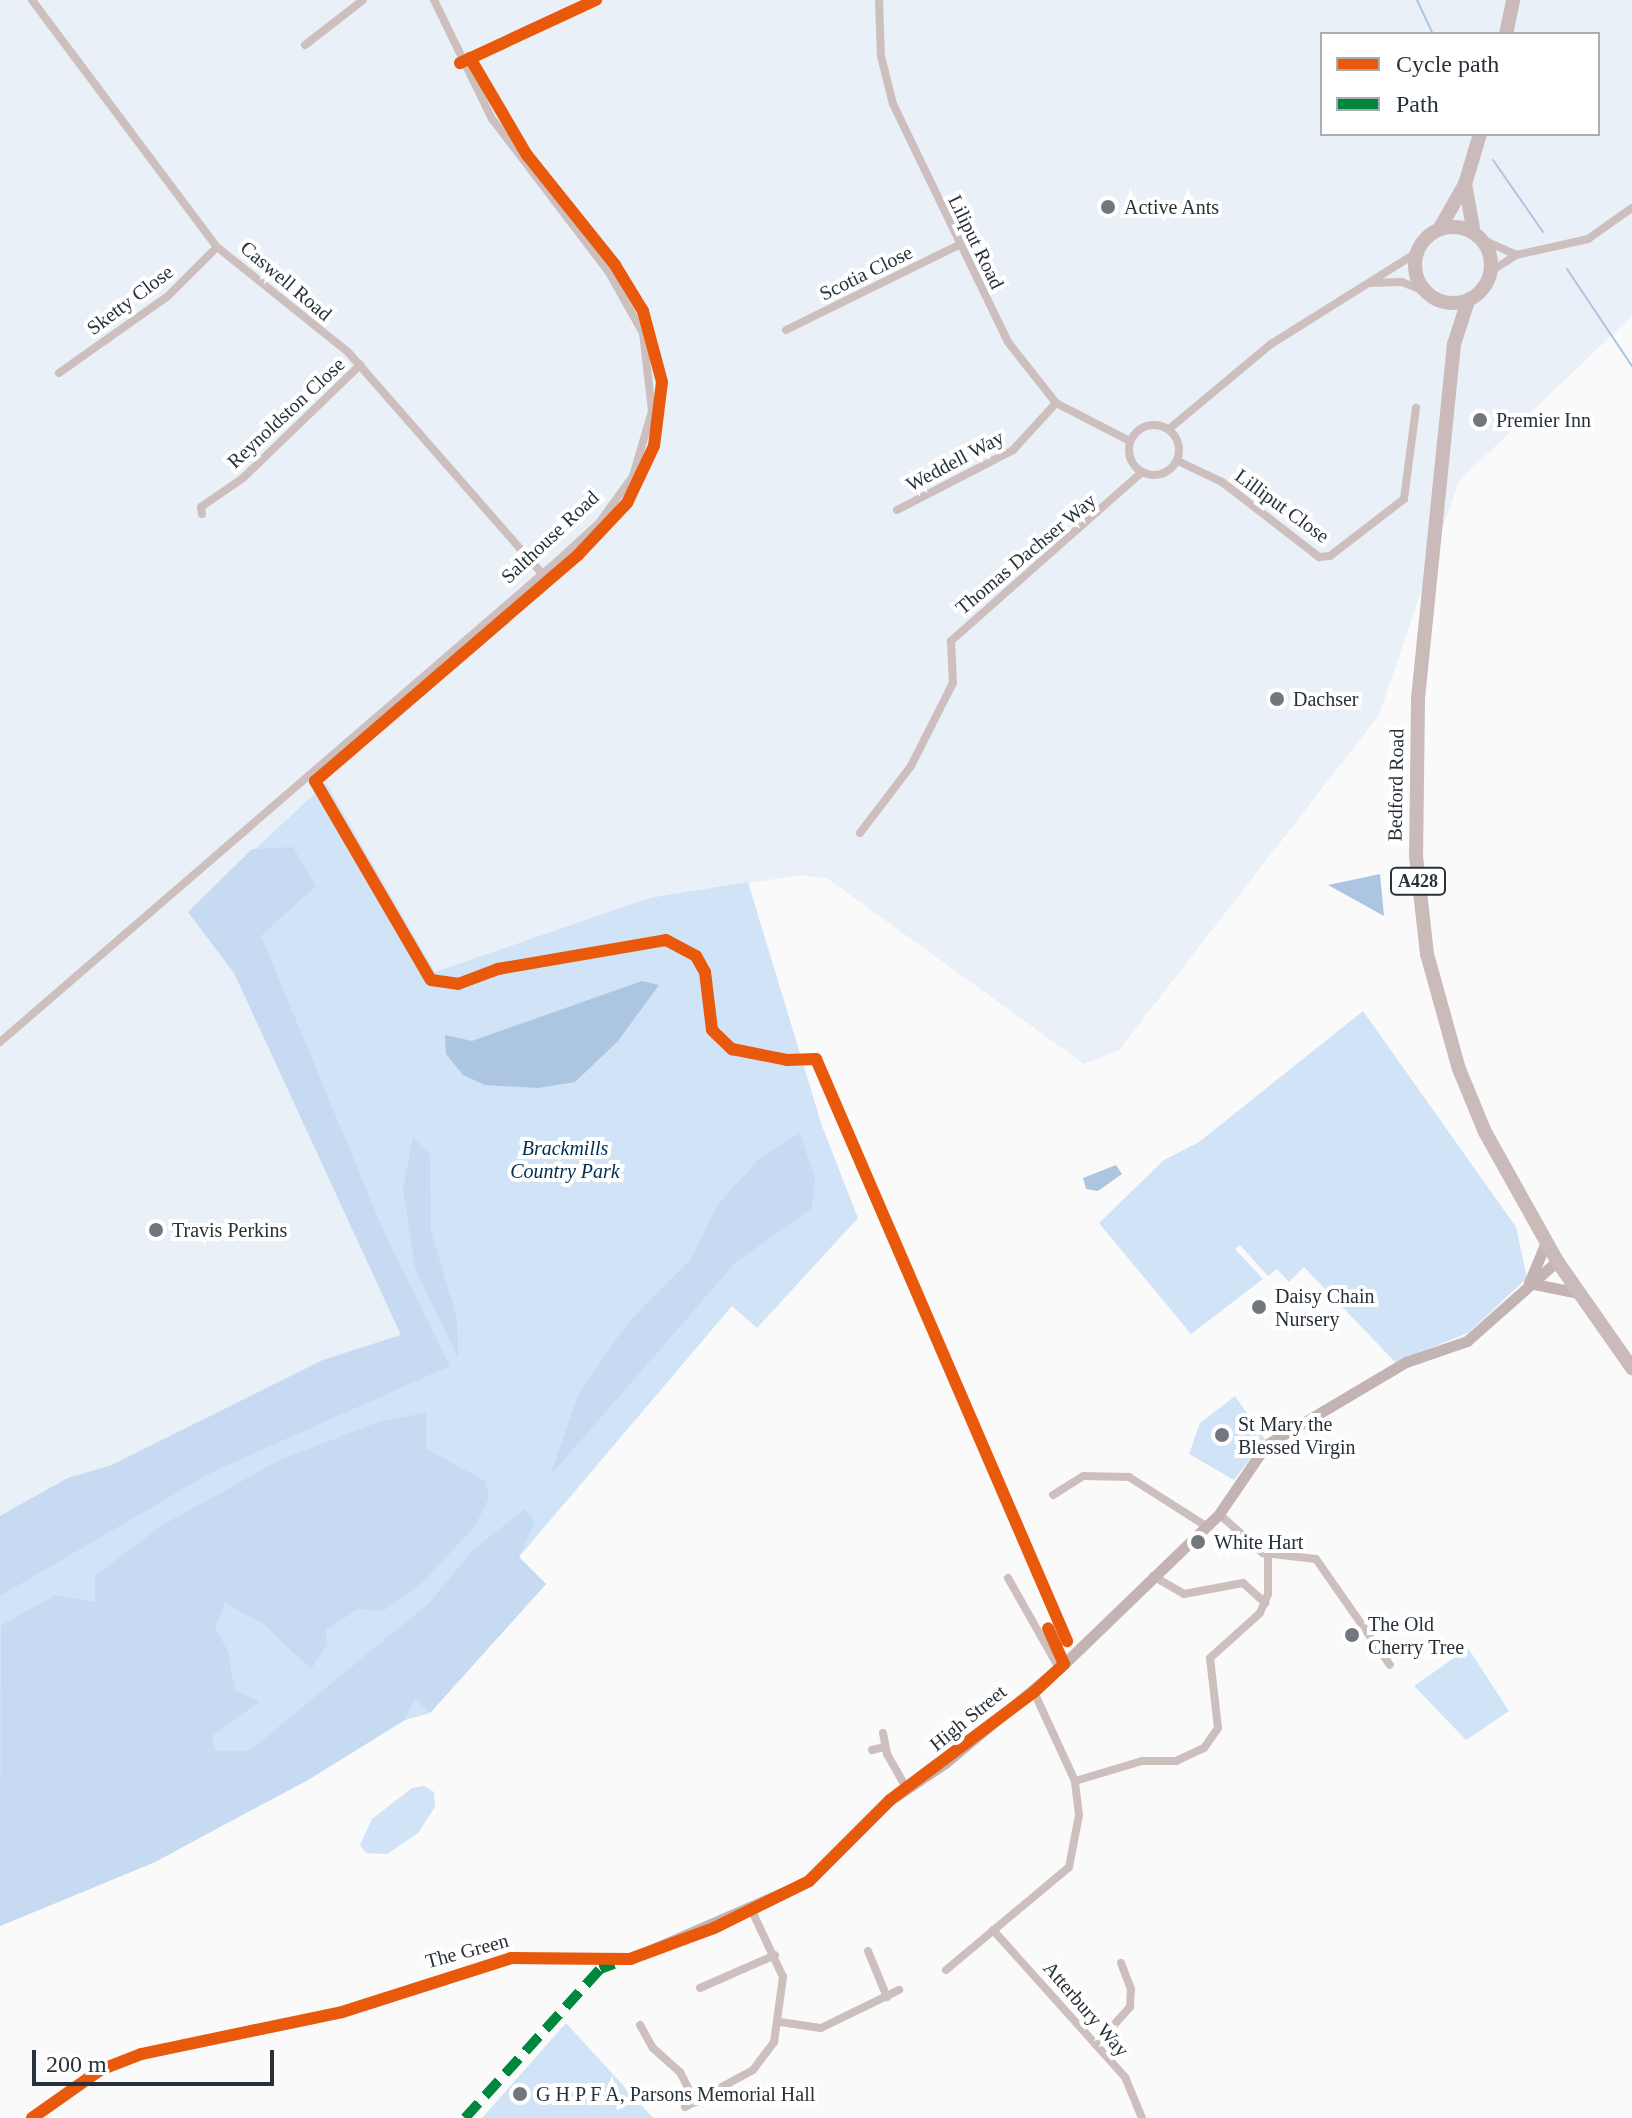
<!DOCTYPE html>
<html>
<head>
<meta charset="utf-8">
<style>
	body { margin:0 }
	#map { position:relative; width:1632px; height:2118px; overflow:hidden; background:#fafafa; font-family:Georgia,serif }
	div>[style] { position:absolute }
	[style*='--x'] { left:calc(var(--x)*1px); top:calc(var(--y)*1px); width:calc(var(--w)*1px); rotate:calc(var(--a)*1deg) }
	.built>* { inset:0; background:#eaf0f7 }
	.green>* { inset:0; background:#d1e3f7 }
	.forest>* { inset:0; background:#c6dbf1 }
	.water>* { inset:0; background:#acc6e2 }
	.stream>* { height:2px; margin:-1px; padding:0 1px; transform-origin:1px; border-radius:1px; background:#acc6e2 }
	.street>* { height:8px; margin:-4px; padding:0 4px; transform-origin:4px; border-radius:4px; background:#cebfbf }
	.street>.ring { margin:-4px; padding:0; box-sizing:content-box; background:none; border:8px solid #cebfbf; border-radius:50% }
	.secondary>* { height:11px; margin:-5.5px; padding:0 5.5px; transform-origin:5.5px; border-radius:5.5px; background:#c4b3b3 }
	.highway>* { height:14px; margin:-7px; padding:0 7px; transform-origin:7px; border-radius:7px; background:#cababa }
	.highway>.ring { margin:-7px; padding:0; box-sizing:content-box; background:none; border:14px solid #cababa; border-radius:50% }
	.quiet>* { height:10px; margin-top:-5px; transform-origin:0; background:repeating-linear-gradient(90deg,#00873e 0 20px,transparent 0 30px) }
	.cycleway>* { height:12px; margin:-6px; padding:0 6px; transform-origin:6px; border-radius:6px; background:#e8590c }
	.dots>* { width:22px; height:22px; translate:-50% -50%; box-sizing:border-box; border:4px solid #fff; border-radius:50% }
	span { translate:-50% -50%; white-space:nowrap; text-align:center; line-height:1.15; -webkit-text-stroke:8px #fff; paint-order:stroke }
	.shield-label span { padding:2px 6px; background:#fff; border:2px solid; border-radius:6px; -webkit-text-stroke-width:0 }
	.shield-label { font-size:18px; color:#28313a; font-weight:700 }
	.poi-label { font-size:20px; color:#28313a }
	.left { translate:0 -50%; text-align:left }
	.street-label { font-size:20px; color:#28313a }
	.park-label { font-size:20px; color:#022b50; font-style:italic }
	.legend { position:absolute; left:1320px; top:32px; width:280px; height:104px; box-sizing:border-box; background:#fff; border:2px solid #a9adb0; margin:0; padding:10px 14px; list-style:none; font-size:24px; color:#28313a }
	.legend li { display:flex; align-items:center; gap:16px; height:40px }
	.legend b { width:40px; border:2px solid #a9adb0 }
	.scale { position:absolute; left:32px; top:2050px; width:242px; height:36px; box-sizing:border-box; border:4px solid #28313a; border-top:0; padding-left:10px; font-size:24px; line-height:28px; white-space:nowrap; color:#28313a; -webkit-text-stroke:6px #fff; paint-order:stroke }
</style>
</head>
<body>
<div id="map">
	<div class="built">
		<div style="clip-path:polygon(evenodd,0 0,1632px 0,1632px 316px,1459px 481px,1379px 715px,1119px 1050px,1084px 1064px,828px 879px,802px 875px,649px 898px,435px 972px,326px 784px,188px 912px,234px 973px,401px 1335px,112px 1465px,68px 1478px,0 1516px,0 0,1322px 34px,1598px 34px,1598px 134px,1322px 134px,1322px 34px)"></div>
	</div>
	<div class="green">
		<div style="clip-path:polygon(326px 783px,435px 972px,649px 898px,748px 882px,822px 1126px,858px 1218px,757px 1328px,732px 1306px,519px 1557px,546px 1584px,430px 1713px,405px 1720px,155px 1862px,0 1926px,0 1516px,68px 1478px,112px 1465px,323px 1360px,401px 1335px,234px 973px,188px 912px)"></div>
		<div style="clip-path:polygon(1363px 1011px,1516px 1227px,1527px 1278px,1468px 1333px,1395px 1362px,1304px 1267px,1289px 1282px,1277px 1269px,1268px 1276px,1240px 1245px,1235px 1249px,1263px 1279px,1191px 1334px,1099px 1223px,1164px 1160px,1199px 1142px)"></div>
		<div style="clip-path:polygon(1235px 1396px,1265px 1439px,1234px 1480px,1189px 1454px,1200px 1423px)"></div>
		<div style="clip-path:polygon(1468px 1648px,1509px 1711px,1466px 1740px,1414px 1686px)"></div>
		<div style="clip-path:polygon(424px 1786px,434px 1792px,435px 1807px,418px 1833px,387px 1854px,366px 1853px,360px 1845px,372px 1819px,412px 1788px)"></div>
		<div style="clip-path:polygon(566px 2023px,653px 2118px,482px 2118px)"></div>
	</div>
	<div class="forest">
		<div style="clip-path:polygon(293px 847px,316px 886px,261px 936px,387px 1239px,450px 1366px,212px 1472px,0 1596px,0 1516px,68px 1478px,112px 1465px,323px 1360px,401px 1335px,234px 973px,188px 912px,252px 849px)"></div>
		<div style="clip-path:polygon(800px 1133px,815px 1178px,812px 1208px,736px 1262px,550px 1476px,578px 1395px,626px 1325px,691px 1259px,718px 1204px,761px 1157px)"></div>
		<div style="clip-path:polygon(413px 1137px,430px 1155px,431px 1231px,457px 1318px,458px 1358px,415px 1268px,403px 1189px)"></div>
		<div style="clip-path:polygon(426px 1413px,426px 1449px,485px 1481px,489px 1498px,475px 1526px,422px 1583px,383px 1611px,358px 1609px,326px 1630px,327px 1645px,311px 1669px,262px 1623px,225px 1603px,215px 1628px,228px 1651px,235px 1691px,260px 1701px,212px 1736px,215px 1751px,249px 1751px,429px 1603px,474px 1549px,525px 1509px,535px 1522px,519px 1557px,546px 1584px,430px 1713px,415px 1698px,405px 1720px,308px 1780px,155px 1862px,0 1926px,1px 1625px,56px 1595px,95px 1602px,95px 1576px,161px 1526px,280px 1460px,381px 1421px)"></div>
	</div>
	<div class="water">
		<div style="clip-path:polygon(1380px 874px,1384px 916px,1328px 885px)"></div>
		<div style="clip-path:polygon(642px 981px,659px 985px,618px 1041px,575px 1082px,538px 1088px,485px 1085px,463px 1075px,446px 1054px,445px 1035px,472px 1041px)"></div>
		<div style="clip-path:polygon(1116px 1165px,1122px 1174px,1098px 1191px,1086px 1189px,1083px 1178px)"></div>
	</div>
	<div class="stream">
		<div style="--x:1417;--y:0;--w:38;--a:65"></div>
		<div style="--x:1493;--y:160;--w:88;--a:55.2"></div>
		<div style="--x:1567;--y:269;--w:117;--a:56.2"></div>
	</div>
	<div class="street">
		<div style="--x:32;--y:0;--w:309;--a:53.2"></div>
		<div style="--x:217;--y:247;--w:168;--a:38.7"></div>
		<div style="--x:348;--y:352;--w:291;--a:48.8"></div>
		<div style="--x:879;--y:0;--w:56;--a:88"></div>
		<div style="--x:881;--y:56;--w:49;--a:76"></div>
		<div style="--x:893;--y:104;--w:264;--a:64.2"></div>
		<div style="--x:1008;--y:342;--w:78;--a:51.8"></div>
		<div style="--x:1056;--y:403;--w:83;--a:27.2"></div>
		<div style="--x:305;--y:45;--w:73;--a:-37.8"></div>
		<div style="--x:1483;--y:240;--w:36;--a:24"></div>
		<div style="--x:1487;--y:274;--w:35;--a:-33"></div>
		<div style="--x:1516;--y:255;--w:74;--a:-12.5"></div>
		<div style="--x:1588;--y:239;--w:54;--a:-35.2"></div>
		<div style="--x:1370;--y:283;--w:32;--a:-2"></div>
		<div style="--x:1402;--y:282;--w:24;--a:22"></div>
		<div style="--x:786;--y:330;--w:193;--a:-26.2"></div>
		<div style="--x:59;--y:373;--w:133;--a:-35.2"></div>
		<div style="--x:168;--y:296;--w:69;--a:-45"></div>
		<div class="ring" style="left:1129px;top:425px;width:42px;height:42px"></div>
		<div style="--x:1169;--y:429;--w:133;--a:-39.8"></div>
		<div style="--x:1271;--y:344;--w:175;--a:-32.1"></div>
		<div style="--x:1178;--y:461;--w:49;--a:25.5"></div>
		<div style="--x:1222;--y:482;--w:123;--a:37.7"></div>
		<div style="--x:1319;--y:557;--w:11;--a:-5"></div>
		<div style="--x:1330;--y:556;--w:93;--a:-37.6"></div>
		<div style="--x:1404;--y:499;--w:92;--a:-82.5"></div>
		<div style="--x:897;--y:510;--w:131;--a:-27.3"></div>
		<div style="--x:1013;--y:450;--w:64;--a:-47.5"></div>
		<div style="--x:202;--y:514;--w:7;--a:-98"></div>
		<div style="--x:201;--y:507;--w:51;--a:-34.6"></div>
		<div style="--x:243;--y:478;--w:163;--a:-44"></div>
		<div style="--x:860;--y:833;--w:84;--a:-52.7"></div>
		<div style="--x:911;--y:766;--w:93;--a:-63.2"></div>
		<div style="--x:953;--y:683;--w:42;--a:-92.7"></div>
		<div style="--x:951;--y:641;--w:254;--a:-41.5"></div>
		<div style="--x:0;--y:1042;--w:741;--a:-40.79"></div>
		<div style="--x:561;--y:558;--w:52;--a:-42.6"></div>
		<div style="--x:599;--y:523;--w:58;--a:-54.1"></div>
		<div style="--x:633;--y:476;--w:68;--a:-73.7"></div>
		<div style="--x:652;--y:411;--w:79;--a:-96.6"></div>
		<div style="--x:643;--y:333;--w:71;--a:-119.4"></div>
		<div style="--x:608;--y:271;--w:191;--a:-127.3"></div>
		<div style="--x:492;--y:119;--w:132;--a:-116"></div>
		<div style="--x:1053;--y:1495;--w:36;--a:-32"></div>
		<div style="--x:1084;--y:1476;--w:45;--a:1.3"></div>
		<div style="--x:1129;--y:1477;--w:91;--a:32.5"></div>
		<div style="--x:1219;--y:1514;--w:59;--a:41.6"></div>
		<div style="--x:1263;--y:1553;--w:53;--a:6.5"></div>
		<div style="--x:1316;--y:1559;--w:129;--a:55.1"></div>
		<div style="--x:1153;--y:1576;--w:36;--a:30"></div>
		<div style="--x:1184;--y:1594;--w:60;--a:-10.6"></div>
		<div style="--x:1243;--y:1583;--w:30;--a:42"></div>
		<div style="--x:1008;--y:1578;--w:103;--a:60.5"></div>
		<div style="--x:1034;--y:1692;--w:98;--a:65.3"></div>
		<div style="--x:1075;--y:1781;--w:70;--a:-16.6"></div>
		<div style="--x:1142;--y:1761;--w:34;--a:0"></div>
		<div style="--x:1176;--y:1761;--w:31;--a:-25"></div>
		<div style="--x:1204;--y:1748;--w:24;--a:-55"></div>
		<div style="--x:1218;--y:1728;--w:70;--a:-96.5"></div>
		<div style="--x:1210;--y:1658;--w:67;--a:-42"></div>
		<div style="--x:1260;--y:1613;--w:21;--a:-67"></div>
		<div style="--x:1268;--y:1594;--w:39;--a:-90"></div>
		<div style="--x:883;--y:1733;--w:21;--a:79"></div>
		<div style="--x:887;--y:1754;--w:40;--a:60.3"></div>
		<div style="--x:872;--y:1750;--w:12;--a:-14"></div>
		<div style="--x:993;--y:1930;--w:198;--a:48.1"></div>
		<div style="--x:1125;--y:2077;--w:44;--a:67.5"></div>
		<div style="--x:868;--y:1951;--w:50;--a:67.6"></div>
		<div style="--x:946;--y:1970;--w:160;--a:-39.9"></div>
		<div style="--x:1069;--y:1867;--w:53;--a:-79.1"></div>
		<div style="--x:1079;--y:1815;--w:34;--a:-97"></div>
		<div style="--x:700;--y:1988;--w:82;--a:-23.7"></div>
		<div style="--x:780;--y:2022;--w:41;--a:8.3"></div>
		<div style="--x:821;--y:2028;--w:87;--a:-26"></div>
		<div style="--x:640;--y:2025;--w:26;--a:61"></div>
		<div style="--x:653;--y:2048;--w:36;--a:42"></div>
		<div style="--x:680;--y:2072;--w:34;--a:63"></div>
		<div style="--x:1096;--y:2045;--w:51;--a:-48.2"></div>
		<div style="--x:1130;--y:2007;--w:18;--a:-87"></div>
		<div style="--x:1131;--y:1989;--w:28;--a:-111"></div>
		<div style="--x:685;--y:2107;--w:77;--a:-28.6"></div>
		<div style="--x:753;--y:2070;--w:35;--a:-53"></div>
		<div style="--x:774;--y:2042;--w:66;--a:-82.1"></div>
		<div style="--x:783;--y:1977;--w:75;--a:-115.2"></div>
	</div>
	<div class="secondary">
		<div style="--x:1546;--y:1242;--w:44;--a:112.5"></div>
		<div style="--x:1529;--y:1283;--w:51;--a:11.3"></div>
		<div style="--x:32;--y:2118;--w:83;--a:-35.2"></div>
		<div style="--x:100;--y:2070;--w:44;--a:-21.3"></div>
		<div style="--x:141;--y:2054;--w:205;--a:-11.8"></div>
		<div style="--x:342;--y:2012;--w:177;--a:-17.7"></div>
		<div style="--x:511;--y:1958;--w:119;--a:0.5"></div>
		<div style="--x:630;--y:1959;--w:195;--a:-23.5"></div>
		<div style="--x:809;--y:1881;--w:115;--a:-45"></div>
		<div style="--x:890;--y:1800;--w:66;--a:-33.9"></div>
		<div style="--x:945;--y:1763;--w:159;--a:-39.9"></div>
		<div style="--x:1067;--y:1661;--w:211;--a:-44"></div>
		<div style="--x:1219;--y:1514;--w:83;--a:-55.7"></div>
		<div style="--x:1266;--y:1445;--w:163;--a:-30.7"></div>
		<div style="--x:1406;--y:1362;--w:65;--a:-19"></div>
		<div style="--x:1467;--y:1341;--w:120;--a:-41.6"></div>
	</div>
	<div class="highway">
		<div style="--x:1506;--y:34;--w:35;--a:-78"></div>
		<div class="ring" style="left:1415px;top:227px;width:62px;height:62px"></div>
		<div style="--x:1440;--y:228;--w:51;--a:-60.4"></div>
		<div style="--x:1473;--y:228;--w:45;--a:-100.3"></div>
		<div style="--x:1465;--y:184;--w:52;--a:-73.3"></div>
		<div style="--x:1468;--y:301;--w:45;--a:108"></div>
		<div style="--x:1454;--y:344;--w:357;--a:95.8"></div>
		<div style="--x:1418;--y:699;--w:157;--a:90.7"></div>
		<div style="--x:1416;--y:856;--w:99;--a:83.6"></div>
		<div style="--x:1427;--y:954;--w:119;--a:74.5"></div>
		<div style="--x:1459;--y:1069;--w:68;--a:67.6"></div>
		<div style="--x:1485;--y:1132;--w:148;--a:60.8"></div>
		<div style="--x:1557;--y:1261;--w:131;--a:55"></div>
	</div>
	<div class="quiet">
		<div style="--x:465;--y:2118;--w:201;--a:-47.8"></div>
		<div style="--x:600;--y:1969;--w:15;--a:-20"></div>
	</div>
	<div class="cycleway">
		<div style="--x:470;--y:58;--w:113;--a:59.6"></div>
		<div style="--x:527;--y:155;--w:141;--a:51.3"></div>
		<div style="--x:615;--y:265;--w:54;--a:58.7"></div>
		<div style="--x:643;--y:311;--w:73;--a:75"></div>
		<div style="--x:662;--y:382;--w:64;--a:97.1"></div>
		<div style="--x:654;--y:446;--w:63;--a:115.3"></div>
		<div style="--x:627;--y:503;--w:71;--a:133.3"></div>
		<div style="--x:578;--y:555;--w:347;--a:139.3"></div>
		<div style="--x:315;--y:781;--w:230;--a:59.8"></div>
		<div style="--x:431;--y:980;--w:27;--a:8"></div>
		<div style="--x:458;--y:984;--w:43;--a:-20.6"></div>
		<div style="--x:498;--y:969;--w:170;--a:-9.8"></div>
		<div style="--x:666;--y:940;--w:34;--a:28"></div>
		<div style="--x:696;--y:956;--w:18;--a:61"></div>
		<div style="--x:705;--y:972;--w:58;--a:83.1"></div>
		<div style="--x:712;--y:1030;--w:28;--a:44"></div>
		<div style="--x:732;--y:1049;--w:56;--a:11.3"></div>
		<div style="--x:787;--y:1060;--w:29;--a:-2"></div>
		<div style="--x:816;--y:1059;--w:634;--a:66.67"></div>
		<div style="--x:460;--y:63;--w:150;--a:-24.9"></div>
		<div style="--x:32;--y:2118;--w:83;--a:-35.2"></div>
		<div style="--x:100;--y:2070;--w:44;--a:-21.3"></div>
		<div style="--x:141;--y:2054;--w:205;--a:-11.8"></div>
		<div style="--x:342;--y:2012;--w:177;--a:-17.7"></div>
		<div style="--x:511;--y:1958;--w:119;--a:0.5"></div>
		<div style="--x:630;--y:1959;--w:90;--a:-20.3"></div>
		<div style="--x:714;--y:1928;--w:106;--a:-26.3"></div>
		<div style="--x:809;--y:1881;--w:115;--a:-45"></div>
		<div style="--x:890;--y:1800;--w:180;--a:-36.9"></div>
		<div style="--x:1034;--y:1692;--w:41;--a:-43"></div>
		<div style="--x:1064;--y:1664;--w:39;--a:-114"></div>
	</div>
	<div class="dots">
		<div style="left:1108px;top:207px;background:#72777d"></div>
		<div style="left:1480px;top:420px;background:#72777d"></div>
		<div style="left:1277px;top:699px;background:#72777d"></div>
		<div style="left:156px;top:1230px;background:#72777d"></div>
		<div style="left:1259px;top:1307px;background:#72777d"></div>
		<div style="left:1222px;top:1435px;background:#72777d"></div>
		<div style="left:1198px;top:1542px;background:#72777d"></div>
		<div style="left:1352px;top:1635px;background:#72777d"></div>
		<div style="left:520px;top:2094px;background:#72777d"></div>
	</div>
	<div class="shield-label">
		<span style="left:1418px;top:881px">A428</span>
	</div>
	<div class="poi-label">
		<span class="left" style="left:1124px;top:207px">Active Ants</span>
		<span class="left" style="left:1496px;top:420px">Premier Inn</span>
		<span class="left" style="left:1293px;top:699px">Dachser</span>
		<span class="left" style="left:172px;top:1230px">Travis Perkins</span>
		<span class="left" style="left:1275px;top:1308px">Daisy Chain<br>Nursery</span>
		<span class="left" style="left:1238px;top:1436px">St Mary the<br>Blessed Virgin</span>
		<span class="left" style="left:1214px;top:1542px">White Hart</span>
		<span class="left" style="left:1368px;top:1636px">The Old<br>Cherry Tree</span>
		<span class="left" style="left:536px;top:2094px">G H P F A, Parsons Memorial Hall</span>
	</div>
	<div class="street-label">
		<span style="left:976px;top:242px;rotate:64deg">Liliput Road</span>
		<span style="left:866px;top:273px;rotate:-26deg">Scotia Close</span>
		<span style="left:286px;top:281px;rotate:40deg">Caswell Road</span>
		<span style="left:130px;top:300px;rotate:-37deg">Sketty Close</span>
		<span style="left:286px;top:413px;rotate:-43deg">Reynoldston Close</span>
		<span style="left:955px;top:461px;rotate:-28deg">Weddell Way</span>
		<span style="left:1282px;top:506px;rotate:36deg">Lilliput Close</span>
		<span style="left:550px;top:537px;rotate:-43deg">Salthouse Road</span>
		<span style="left:1026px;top:554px;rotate:-40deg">Thomas Dachser Way</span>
		<span style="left:1396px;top:785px;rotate:-89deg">Bedford Road</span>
		<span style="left:968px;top:1718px;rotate:-39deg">High Street</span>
		<span style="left:467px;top:1951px;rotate:-15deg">The Green</span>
		<span style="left:1086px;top:2009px;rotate:49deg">Atterbury Way</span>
	</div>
	<div class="park-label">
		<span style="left:565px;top:1160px">Brackmills<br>Country Park</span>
	</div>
	<ul class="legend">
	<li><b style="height:10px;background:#e8590c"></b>Cycle path</li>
	<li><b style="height:10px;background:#00873e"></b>Path</li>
	</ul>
	<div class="scale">200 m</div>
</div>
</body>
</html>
